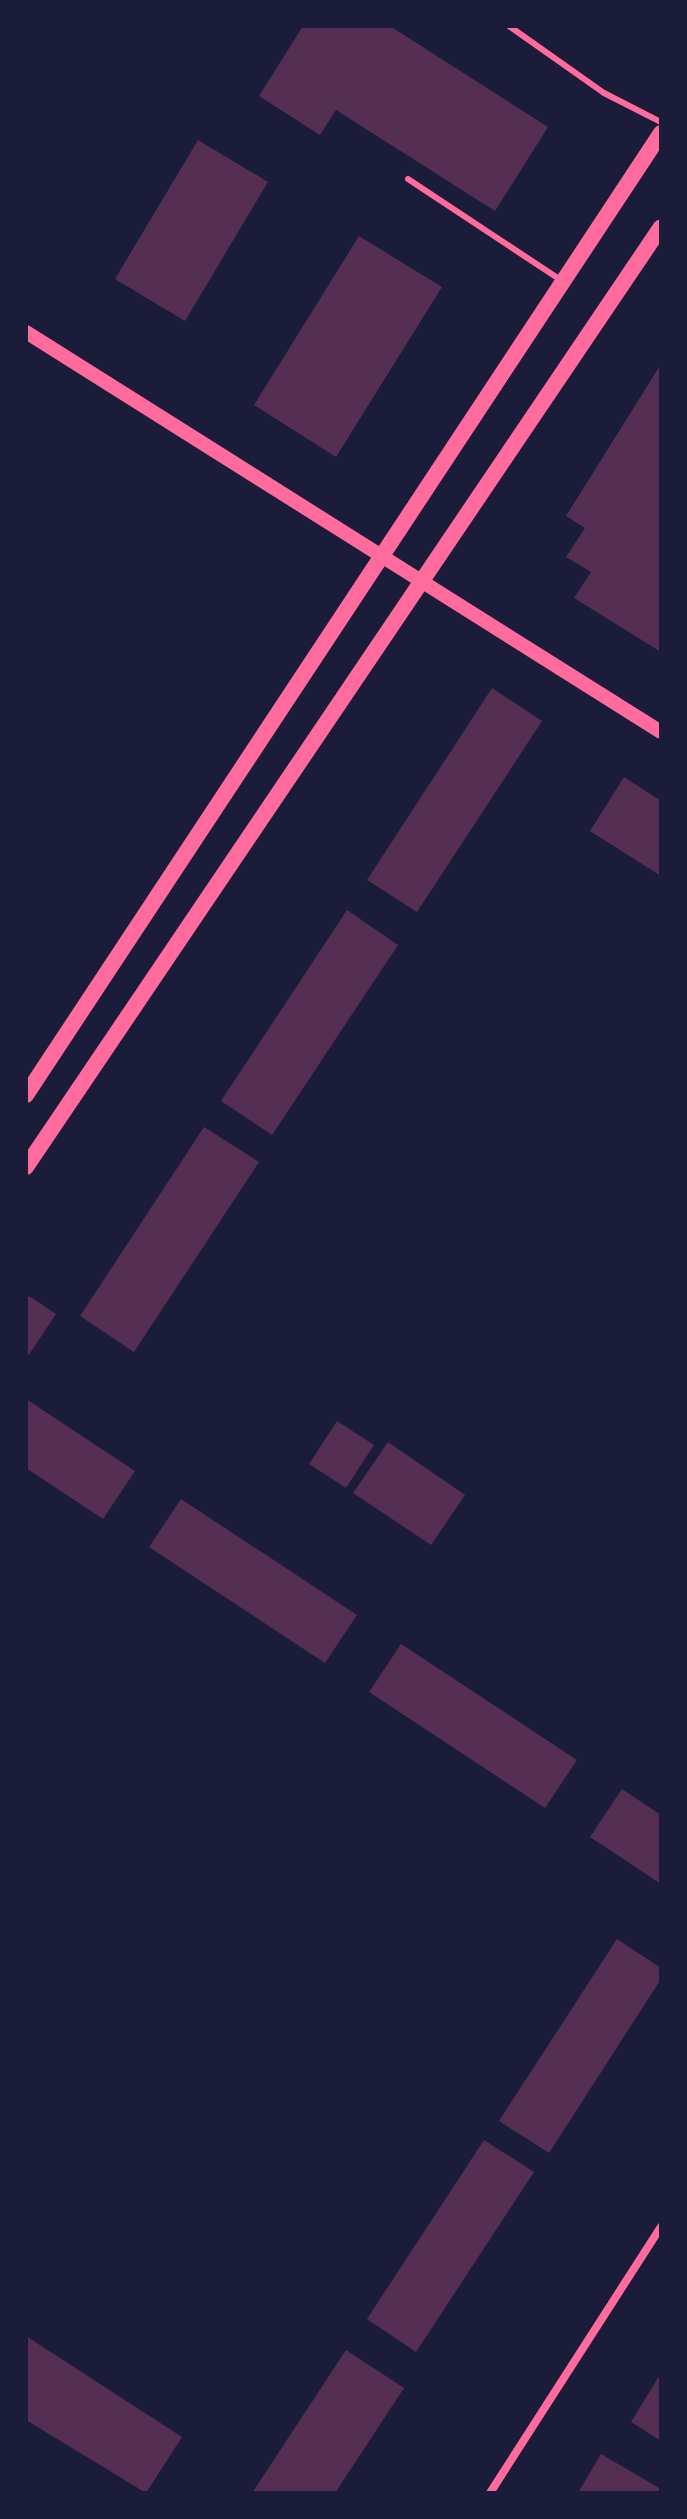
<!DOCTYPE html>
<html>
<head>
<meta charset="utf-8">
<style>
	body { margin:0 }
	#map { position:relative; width:687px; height:2519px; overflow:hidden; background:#1b1b3a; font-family:"Fira Sans",sans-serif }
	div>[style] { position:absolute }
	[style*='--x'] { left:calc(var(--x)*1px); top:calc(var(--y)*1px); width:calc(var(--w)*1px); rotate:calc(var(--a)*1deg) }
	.building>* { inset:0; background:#542f53 }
	.service>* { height:6px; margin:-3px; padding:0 3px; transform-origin:3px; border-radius:3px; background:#ff6b9d }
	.minor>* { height:8px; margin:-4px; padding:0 4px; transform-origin:4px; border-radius:4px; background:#ff6b9d }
	.tertiary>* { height:14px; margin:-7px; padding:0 7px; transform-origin:7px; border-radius:7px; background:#ff6b9d }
	.secondary>* { height:16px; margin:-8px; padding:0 8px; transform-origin:8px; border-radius:8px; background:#ff6b9d }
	span { translate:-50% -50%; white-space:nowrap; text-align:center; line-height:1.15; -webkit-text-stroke:7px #1b1b3a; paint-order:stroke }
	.frame { position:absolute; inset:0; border:28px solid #1b1b3a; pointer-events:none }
</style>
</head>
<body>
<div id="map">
	<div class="building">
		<div style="clip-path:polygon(303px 26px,390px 26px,548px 127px,495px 211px,336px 110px,320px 135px,259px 96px)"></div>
		<div style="clip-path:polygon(198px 140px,268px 182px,185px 321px,115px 279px)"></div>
		<div style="clip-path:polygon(359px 236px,442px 287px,336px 457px,254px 405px)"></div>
		<div style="clip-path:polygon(661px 364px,661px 652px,574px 598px,591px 572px,566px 557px,585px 528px,566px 516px)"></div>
		<div style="clip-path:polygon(492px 688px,542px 721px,417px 912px,367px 880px)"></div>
		<div style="clip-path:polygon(624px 777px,661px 801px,661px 876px,590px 831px)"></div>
		<div style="clip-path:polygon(347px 910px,398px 945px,272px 1135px,221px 1101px)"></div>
		<div style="clip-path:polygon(204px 1127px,259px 1162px,134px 1352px,80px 1316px)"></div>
		<div style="clip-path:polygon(29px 1296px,56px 1314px,26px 1359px,26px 1301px)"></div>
		<div style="clip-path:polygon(26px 1399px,135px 1471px,103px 1519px,26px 1468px)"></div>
		<div style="clip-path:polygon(337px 1421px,374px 1445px,346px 1488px,309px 1464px)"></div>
		<div style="clip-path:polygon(388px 1442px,465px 1495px,431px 1545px,353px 1493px)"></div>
		<div style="clip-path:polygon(181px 1499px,357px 1615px,325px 1663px,149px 1547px)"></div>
		<div style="clip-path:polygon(401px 1644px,577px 1760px,545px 1808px,369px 1692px)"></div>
		<div style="clip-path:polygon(622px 1789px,661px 1815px,661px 1884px,590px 1837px)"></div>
		<div style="clip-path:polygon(617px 1939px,661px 1968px,661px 1979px,549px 2153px,499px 2121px)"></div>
		<div style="clip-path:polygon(484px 2140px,534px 2172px,416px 2352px,367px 2319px)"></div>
		<div style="clip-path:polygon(26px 2336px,182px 2437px,146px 2493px,26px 2420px)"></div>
		<div style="clip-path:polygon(346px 2350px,404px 2388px,335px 2493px,252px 2493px)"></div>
		<div style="clip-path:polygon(661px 2373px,661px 2441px,631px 2422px)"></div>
		<div style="clip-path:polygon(601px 2454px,661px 2489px,661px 2493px,578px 2493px)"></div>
	</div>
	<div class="service">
		<div style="--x:509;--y:26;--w:116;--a:35.2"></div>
		<div style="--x:604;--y:93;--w:64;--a:27"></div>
		<div style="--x:408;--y:179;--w:185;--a:33.5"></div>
	</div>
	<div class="minor">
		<div style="--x:490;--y:2493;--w:316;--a:-57.3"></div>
	</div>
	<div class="tertiary">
		<div style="--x:26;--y:332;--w:750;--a:32.21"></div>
	</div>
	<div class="secondary">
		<div style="--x:26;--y:1095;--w:1153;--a:-56.57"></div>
		<div style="--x:26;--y:1167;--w:1134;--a:-55.96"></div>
	</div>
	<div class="frame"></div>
</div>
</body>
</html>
